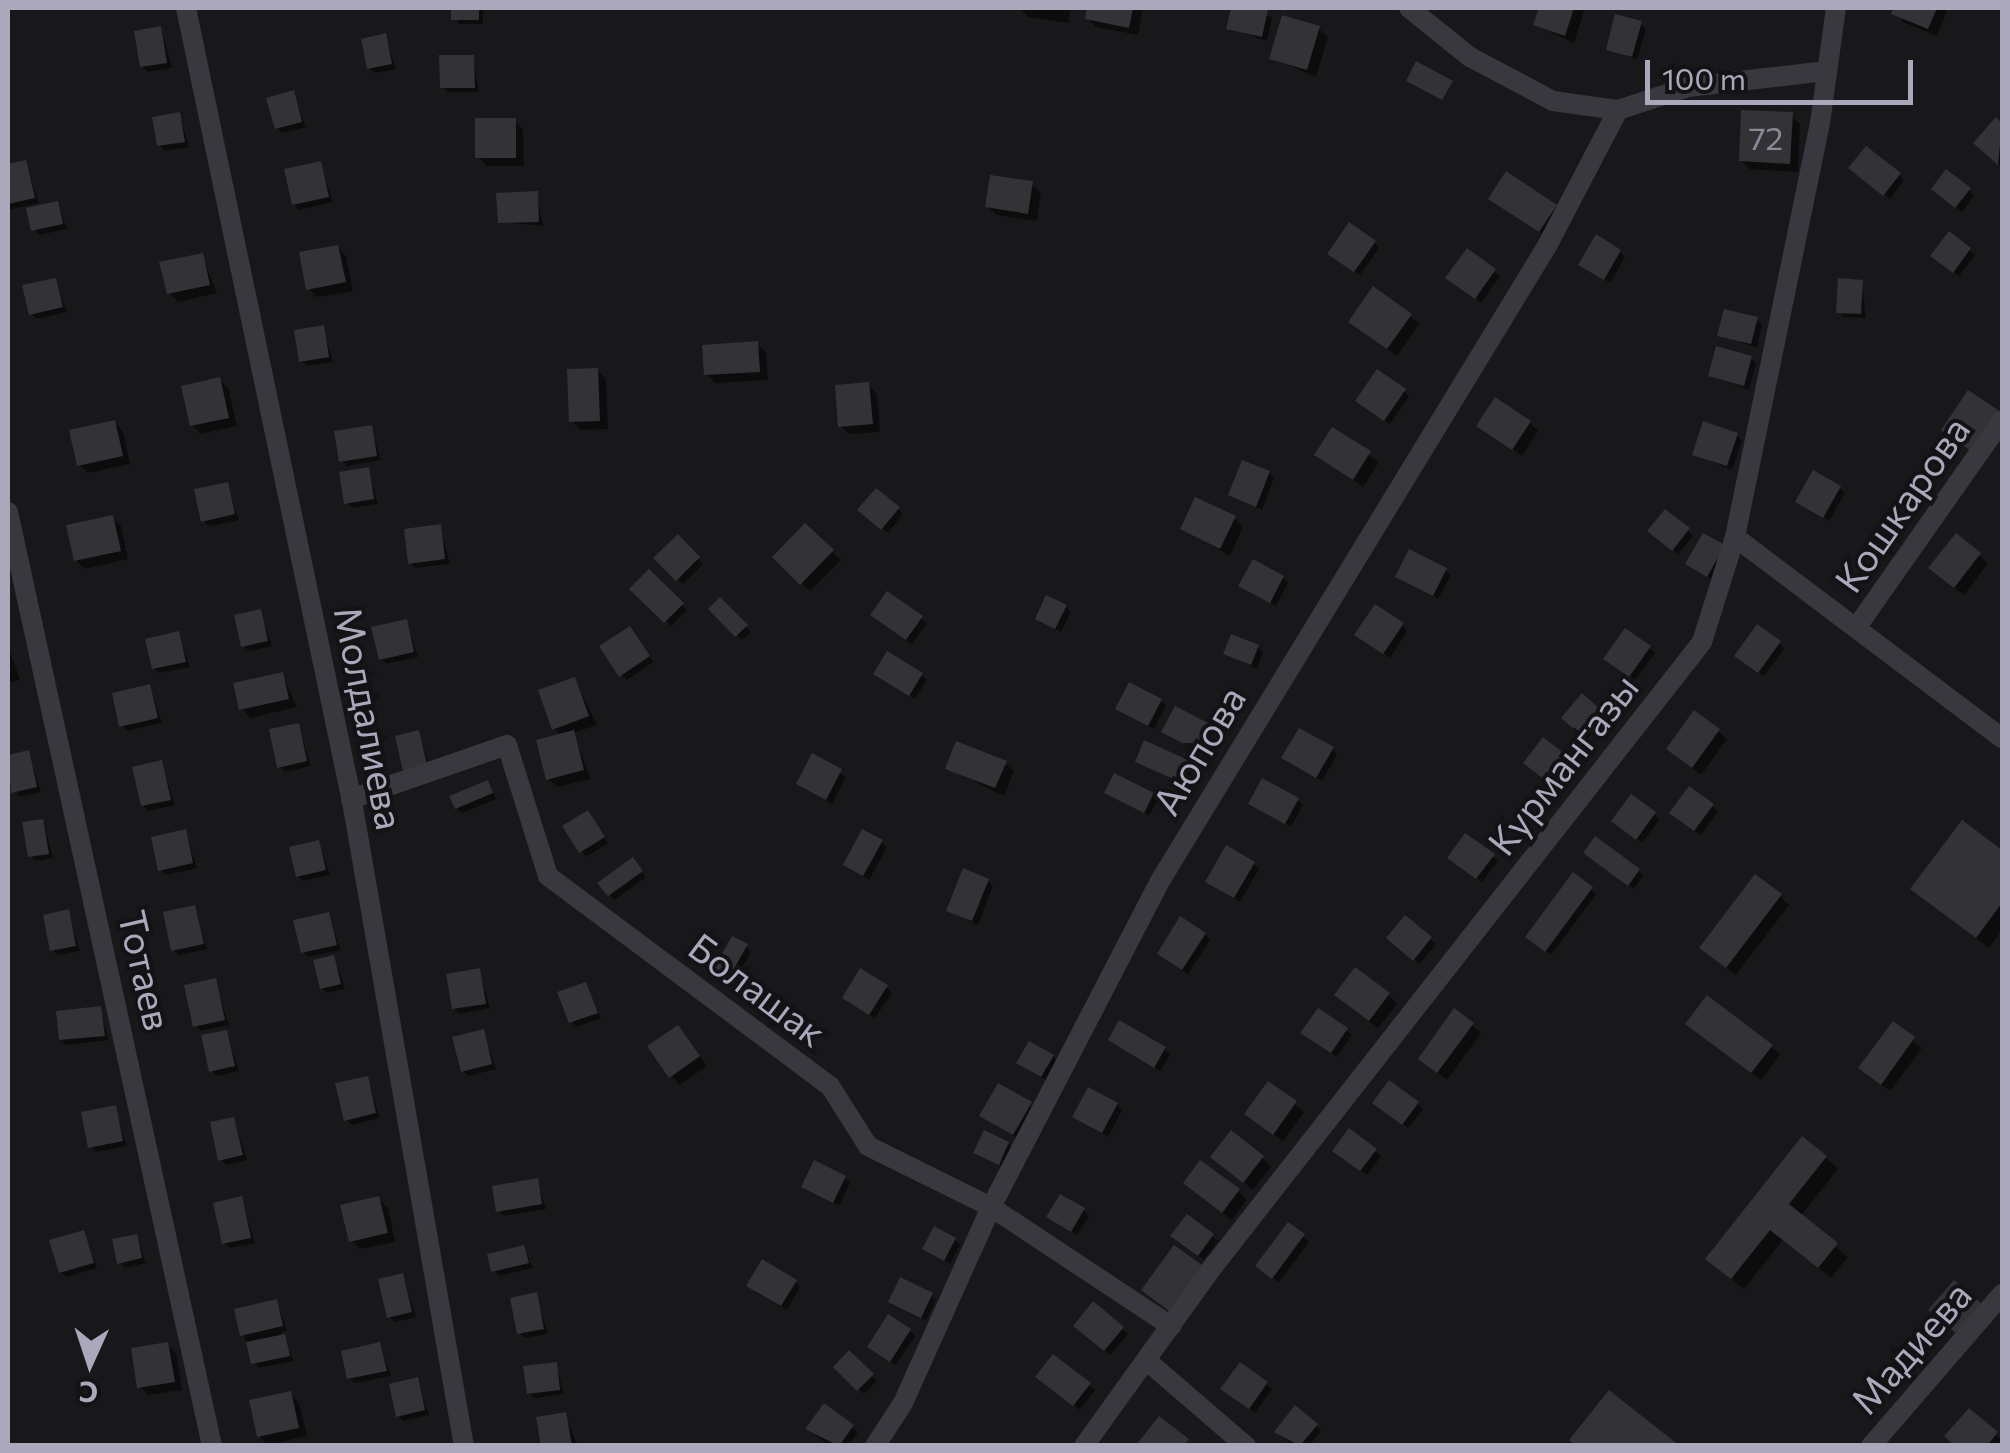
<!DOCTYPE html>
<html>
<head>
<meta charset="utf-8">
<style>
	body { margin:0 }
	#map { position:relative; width:2010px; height:1453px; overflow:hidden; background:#18171a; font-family:Commissioner,sans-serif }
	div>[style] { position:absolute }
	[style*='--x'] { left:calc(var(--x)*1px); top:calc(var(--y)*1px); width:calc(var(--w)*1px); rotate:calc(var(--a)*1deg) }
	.shadow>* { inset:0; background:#0007 }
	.building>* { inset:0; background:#333236 }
	.street>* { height:20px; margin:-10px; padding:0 10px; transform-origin:10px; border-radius:10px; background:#39383f }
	span { translate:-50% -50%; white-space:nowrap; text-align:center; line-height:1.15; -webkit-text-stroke:8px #131215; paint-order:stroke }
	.number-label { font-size:32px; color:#8c8a99 }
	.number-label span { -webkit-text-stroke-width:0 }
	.street-label { font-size:38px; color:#aaa8ba }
	.frame { position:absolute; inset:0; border:10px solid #aaa8ba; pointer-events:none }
	.north { position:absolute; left:40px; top:1313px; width:100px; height:100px; -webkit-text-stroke:8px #131215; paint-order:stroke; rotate:183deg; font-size:28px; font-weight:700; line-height:40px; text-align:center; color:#aaa8ba }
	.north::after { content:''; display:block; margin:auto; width:35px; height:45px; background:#aaa8ba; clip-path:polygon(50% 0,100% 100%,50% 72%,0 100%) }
	.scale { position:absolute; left:1645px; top:60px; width:268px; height:45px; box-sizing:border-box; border:5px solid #aaa8ba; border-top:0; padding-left:12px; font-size:30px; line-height:35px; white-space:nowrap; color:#aaa8ba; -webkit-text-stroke:8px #131215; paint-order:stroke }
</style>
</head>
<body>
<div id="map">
	<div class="shadow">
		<div style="clip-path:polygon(454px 8px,483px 8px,483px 24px,459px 24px)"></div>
		<div style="clip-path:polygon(1019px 8px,1071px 8px,1068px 23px,1028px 17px)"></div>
		<div style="clip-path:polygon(1090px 8px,1143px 8px,1138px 35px,1096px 27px,1088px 19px)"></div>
		<div style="clip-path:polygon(1233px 8px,1272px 17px,1267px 41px,1228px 28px)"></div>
		<div style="clip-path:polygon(1542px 8px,1585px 8px,1574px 43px,1536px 25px)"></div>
		<div style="clip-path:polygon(1896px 8px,1948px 8px,1937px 36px,1903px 22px)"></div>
		<div style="clip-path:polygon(1640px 23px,1646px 29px,1637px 60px,1609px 49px)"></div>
		<div style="clip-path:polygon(161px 29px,172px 68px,148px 72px,142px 66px)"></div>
		<div style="clip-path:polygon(1319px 29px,1328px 37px,1316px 77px,1272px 58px)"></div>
		<div style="clip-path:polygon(385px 36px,396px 69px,374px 73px,369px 67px)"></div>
		<div style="clip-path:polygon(473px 57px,479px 92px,448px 92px,442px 87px)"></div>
		<div style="clip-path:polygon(293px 93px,306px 127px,282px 133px,277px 128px)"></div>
		<div style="clip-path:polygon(180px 115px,189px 147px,165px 151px,159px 145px)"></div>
		<div style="clip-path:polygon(1791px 115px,1800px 124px,1798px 172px,1750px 169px,1741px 160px)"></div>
		<div style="clip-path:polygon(515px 121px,523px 130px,524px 166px,487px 166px,478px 157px)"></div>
		<div style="clip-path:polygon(1997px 121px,2002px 126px,2002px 167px,1976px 143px)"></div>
		<div style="clip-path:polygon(25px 163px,39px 203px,8px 210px,8px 167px)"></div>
		<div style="clip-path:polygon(320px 164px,333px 202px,299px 210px,294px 204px)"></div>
		<div style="clip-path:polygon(1857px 173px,1899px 175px,1904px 180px,1890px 199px)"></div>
		<div style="clip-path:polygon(1032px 184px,1041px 193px,1037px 221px,996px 215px,988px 206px)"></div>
		<div style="clip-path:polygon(1969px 190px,1974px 195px,1962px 212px,1940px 194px)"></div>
		<div style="clip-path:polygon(537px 194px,543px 226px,500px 222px)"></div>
		<div style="clip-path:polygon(1491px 198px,1556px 207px,1564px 216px,1549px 239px)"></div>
		<div style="clip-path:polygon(57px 204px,67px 229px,39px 235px,34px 230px)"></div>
		<div style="clip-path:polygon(1949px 235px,1975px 255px,1959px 276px,1939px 261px)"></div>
		<div style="clip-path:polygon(1374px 242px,1379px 248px,1360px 275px,1336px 259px)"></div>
		<div style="clip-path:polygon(337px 247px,346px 256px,353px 291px,317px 297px,308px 288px)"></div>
		<div style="clip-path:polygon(1467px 251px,1500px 276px,1481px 303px,1453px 283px)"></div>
		<div style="clip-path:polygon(1620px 252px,1625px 257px,1610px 283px,1587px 269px)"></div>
		<div style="clip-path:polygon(202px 256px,217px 293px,178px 302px,169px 293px)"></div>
		<div style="clip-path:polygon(55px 281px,67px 312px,36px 319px,31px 313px)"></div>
		<div style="clip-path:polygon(1862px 282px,1866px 318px,1844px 317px,1839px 312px)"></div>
		<div style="clip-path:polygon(1410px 316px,1419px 324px,1397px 356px,1351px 322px)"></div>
		<div style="clip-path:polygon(1757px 319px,1762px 325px,1757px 348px,1720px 335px)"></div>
		<div style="clip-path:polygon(323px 328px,333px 362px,307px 366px,301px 360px)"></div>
		<div style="clip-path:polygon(757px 344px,766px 352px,768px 380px,715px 383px,706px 374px)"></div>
		<div style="clip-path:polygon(1751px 358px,1756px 364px,1749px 390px,1711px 375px)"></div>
		<div style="clip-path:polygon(597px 370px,606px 379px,608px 429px,580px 430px,572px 421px)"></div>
		<div style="clip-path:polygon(219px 380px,228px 388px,237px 426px,201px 434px,192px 425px)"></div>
		<div style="clip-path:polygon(868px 385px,877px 394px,880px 432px,849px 434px,841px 426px)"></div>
		<div style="clip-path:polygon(1404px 391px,1409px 396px,1390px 424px,1363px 406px)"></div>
		<div style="clip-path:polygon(114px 422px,123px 431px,130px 464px,88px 473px,79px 464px)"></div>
		<div style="clip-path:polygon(1530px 423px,1538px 431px,1522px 456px,1480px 426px)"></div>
		<div style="clip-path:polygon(371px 428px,381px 460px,347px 466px,341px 460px)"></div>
		<div style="clip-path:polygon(1333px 430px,1379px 462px,1363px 487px,1318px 455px)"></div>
		<div style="clip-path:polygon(1737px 435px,1742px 441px,1732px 470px,1695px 454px)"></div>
		<div style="clip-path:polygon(368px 470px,378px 504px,352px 508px,347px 503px)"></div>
		<div style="clip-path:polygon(1269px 473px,1274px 478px,1262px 510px,1231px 495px)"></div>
		<div style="clip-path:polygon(227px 485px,239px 520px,209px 526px,203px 521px)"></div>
		<div style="clip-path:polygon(1840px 488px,1845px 493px,1829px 521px,1804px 507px)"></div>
		<div style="clip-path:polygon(898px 509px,903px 514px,888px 533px,866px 515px)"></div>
		<div style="clip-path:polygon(112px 518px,121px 526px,128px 559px,85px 569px,76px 560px)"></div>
		<div style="clip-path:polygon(1234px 518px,1243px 527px,1230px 556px,1183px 529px)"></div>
		<div style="clip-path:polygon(805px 526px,841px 560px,810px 591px,775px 557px)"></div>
		<div style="clip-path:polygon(440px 527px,450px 564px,416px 568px,410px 563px)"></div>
		<div style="clip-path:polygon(1688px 530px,1693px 536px,1678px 554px,1656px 536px)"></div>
		<div style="clip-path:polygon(1956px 536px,1988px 563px,1964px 595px,1940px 577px)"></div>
		<div style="clip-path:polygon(678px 538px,703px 564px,683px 584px,657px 558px)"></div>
		<div style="clip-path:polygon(1729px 552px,1713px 580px,1688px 564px)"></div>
		<div style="clip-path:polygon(1445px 570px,1451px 575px,1438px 599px,1398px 576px)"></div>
		<div style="clip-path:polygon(649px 573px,687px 610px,671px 626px,633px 589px)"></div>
		<div style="clip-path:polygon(1283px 578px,1288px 583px,1276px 606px,1241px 585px)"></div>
		<div style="clip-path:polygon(888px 594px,927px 623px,912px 644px,879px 620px)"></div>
		<div style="clip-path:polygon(720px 600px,751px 632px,742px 640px,711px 609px)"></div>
		<div style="clip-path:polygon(1066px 607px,1071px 612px,1061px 632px,1038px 618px)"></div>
		<div style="clip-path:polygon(260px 612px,272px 646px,249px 651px,243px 646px)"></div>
		<div style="clip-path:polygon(406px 621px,418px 657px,386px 664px,381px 658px)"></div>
		<div style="clip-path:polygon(1402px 625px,1407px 631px,1390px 658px,1363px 640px)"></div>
		<div style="clip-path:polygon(178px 634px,190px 667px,159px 673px,154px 668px)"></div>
		<div style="clip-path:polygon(635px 634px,653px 662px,627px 680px,621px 675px)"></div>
		<div style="clip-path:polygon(1779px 643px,1784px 649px,1764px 676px,1742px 661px)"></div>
		<div style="clip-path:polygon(8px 645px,20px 680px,8px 683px)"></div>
		<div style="clip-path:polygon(1258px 647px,1263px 652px,1257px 669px,1226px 653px)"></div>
		<div style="clip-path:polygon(1649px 648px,1655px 653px,1635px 680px,1612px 664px)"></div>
		<div style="clip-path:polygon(282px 674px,297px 707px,250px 718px,242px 709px)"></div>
		<div style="clip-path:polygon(876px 674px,922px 675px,927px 680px,915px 699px)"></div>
		<div style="clip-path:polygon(575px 680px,597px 725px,573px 733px,591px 779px,557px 787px,548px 778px,562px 736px,554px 728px)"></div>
		<div style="clip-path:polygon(150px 687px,162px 723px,127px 731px,121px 725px)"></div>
		<div style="clip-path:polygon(1582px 697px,1606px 718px,1587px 739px,1564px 718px)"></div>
		<div style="clip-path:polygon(1161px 701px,1166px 706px,1154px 729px,1119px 709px)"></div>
		<div style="clip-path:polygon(298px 725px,311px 766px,285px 772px,280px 766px)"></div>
		<div style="clip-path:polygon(1208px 726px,1213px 731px,1202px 753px,1164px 731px)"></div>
		<div style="clip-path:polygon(1718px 731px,1727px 739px,1701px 775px,1678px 757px)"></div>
		<div style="clip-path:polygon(418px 733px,431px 770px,411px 775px)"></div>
		<div style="clip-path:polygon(1543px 740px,1574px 765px,1556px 787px,1531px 768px)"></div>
		<div style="clip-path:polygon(1332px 749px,1337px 755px,1322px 781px,1285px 758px)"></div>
		<div style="clip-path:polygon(28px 753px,41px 792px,18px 797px,8px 757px)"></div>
		<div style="clip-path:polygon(813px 757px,846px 777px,832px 804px,799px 783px)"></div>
		<div style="clip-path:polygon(1138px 761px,1188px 763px,1194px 768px,1186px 786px)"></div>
		<div style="clip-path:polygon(161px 763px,175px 805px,148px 811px,143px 805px)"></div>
		<div style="clip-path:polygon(1005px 763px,1014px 771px,1004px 796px,948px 768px)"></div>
		<div style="clip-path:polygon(487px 783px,497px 799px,462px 813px,457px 808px)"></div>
		<div style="clip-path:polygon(1690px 789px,1718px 811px,1701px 835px,1678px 818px)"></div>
		<div style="clip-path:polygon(1108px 792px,1152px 795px,1158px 800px,1149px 816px)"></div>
		<div style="clip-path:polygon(1297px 800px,1303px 805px,1291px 827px,1251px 804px)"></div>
		<div style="clip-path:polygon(1654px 814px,1659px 820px,1642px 843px,1619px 826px)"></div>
		<div style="clip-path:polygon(593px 819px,608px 843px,586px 857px,566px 827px)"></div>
		<div style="clip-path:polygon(43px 822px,53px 858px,36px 861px,30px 856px)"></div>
		<div style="clip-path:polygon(1962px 823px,2002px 853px,2002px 930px,1989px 948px,1913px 889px)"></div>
		<div style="clip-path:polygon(185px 831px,197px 868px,166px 875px,161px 870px)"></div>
		<div style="clip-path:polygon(881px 842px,887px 847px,869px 880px,846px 865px)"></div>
		<div style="clip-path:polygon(319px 843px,330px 875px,303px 881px,298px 875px)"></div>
		<div style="clip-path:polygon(1493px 856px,1498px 861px,1482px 882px,1455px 863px)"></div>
		<div style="clip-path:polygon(1591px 858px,1638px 871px,1643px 876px,1634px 889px)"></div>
		<div style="clip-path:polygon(1254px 864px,1259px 869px,1240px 902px,1208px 882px)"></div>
		<div style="clip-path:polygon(638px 866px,646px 877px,615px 900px,610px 895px)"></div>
		<div style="clip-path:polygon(988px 881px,993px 886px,978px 925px,948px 910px)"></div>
		<div style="clip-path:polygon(1591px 889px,1596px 894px,1551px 955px,1533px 942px)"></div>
		<div style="clip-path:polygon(1780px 896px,1789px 905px,1736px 975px,1711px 956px)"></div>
		<div style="clip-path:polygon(194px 908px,207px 949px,179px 955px,174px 950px)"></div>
		<div style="clip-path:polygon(68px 912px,80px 951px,58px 955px,53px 950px)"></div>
		<div style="clip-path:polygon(328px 915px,341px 950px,308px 957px,303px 952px)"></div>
		<div style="clip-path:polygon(1205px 934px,1210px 940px,1188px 974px,1165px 959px)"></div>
		<div style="clip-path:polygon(1430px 939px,1436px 944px,1420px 964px,1394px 943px)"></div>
		<div style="clip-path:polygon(746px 946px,751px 952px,734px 982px,716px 970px)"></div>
		<div style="clip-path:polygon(334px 957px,345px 989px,327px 993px,322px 988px)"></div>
		<div style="clip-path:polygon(479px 970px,490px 1008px,459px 1014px,454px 1008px)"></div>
		<div style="clip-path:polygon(215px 981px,229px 1025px,201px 1031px,196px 1025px)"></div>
		<div style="clip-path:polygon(585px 985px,601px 1018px,577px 1027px,571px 1022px)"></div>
		<div style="clip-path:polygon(886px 987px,892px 993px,875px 1018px,850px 1002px)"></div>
		<div style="clip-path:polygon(1388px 995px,1397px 1004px,1378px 1028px,1346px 1004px)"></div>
		<div style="clip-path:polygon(100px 1009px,109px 1040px,66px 1045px,61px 1039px)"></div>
		<div style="clip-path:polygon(1893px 1024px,1922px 1048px,1890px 1091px,1870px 1077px)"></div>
		<div style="clip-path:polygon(1472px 1025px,1481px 1033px,1447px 1080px,1430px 1067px)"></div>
		<div style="clip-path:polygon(678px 1028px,707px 1066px,680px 1085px,671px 1076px)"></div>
		<div style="clip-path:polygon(1346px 1030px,1352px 1035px,1337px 1057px,1309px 1038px)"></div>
		<div style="clip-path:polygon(226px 1032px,239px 1071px,217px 1076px,211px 1070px)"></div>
		<div style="clip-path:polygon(483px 1032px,496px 1069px,469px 1076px,463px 1071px)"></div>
		<div style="clip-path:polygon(1697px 1032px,1771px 1047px,1780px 1055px,1761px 1080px)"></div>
		<div style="clip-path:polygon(1111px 1040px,1165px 1049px,1170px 1055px,1160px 1071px)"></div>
		<div style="clip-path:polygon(1053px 1057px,1058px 1062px,1047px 1081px,1025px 1068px)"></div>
		<div style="clip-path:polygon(367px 1078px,380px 1118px,352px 1125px,346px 1119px)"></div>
		<div style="clip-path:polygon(1269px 1084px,1304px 1112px,1283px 1141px,1256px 1122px)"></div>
		<div style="clip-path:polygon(999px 1086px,1040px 1113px,1023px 1142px,982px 1115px)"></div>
		<div style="clip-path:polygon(1417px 1104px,1423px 1109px,1408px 1128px,1381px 1108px)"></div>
		<div style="clip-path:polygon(1117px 1105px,1122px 1110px,1108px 1137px,1075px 1116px)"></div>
		<div style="clip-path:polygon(115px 1108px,127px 1146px,96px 1152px,90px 1147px)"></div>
		<div style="clip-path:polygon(234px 1120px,247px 1160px,226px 1165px,221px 1159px)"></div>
		<div style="clip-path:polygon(1008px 1144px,1013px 1150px,1005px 1168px,976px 1152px)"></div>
		<div style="clip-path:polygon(1375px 1151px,1381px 1156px,1367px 1175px,1341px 1156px)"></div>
		<div style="clip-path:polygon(1262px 1158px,1271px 1167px,1253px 1190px,1222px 1165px)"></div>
		<div style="clip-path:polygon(1826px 1158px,1838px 1169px,1800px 1217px,1848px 1257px,1831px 1278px,1783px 1240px,1744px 1289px,1720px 1270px)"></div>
		<div style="clip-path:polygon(845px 1178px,850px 1183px,839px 1206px,804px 1187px)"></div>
		<div style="clip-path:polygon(537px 1180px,546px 1209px,504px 1216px,499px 1211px)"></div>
		<div style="clip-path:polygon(1194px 1191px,1238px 1191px,1247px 1200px,1232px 1220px)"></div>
		<div style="clip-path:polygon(241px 1199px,255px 1243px,230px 1248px,224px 1243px)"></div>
		<div style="clip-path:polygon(379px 1199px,388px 1208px,395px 1242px,360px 1249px,351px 1240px)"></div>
		<div style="clip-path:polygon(1083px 1210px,1089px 1216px,1077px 1235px,1049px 1217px)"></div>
		<div style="clip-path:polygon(1187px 1217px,1218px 1241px,1204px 1260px,1179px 1241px)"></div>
		<div style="clip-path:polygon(1289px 1225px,1309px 1242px,1279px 1282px,1264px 1271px)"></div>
		<div style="clip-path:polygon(83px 1232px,97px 1268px,66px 1277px,61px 1272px)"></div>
		<div style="clip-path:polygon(136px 1236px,146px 1263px,125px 1268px,120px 1262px)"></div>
		<div style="clip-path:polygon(955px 1240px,960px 1245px,950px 1264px,925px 1249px)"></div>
		<div style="clip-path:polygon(524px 1248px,533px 1268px,499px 1276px,494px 1270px)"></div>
		<div style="clip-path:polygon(403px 1276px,416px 1317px,395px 1322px,390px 1317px)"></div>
		<div style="clip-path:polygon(795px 1282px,800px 1287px,787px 1310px,754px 1291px)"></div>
		<div style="clip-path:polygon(536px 1295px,548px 1334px,525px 1338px,520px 1333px)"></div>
		<div style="clip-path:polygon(931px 1295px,936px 1300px,926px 1321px,891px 1301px)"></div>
		<div style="clip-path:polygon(277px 1302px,287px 1331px,280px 1333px,294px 1361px,258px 1368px,243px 1334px)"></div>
		<div style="clip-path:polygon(1122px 1328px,1128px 1334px,1110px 1355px,1081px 1331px)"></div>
		<div style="clip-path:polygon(910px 1331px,915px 1336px,896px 1365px,875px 1352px)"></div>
		<div style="clip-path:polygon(167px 1345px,176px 1353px,182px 1390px,148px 1395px,140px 1386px)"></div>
		<div style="clip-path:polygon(380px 1345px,391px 1376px,355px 1383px,349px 1378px)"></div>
		<div style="clip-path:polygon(849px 1354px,877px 1381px,864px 1394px,836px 1367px)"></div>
		<div style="clip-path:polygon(556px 1364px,564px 1394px,535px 1398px,529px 1393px)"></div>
		<div style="clip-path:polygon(417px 1380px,429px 1415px,403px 1421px,398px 1415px)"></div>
		<div style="clip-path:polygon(1044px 1382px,1089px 1385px,1095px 1390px,1080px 1410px)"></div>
		<div style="clip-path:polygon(1266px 1384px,1272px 1389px,1255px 1413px,1229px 1394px)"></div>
		<div style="clip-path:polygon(290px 1394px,299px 1403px,307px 1436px,268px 1445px,259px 1436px)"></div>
		<div style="clip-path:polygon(1970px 1411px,2002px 1441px,2002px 1446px,1957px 1446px)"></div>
		<div style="clip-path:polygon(565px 1415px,578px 1446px,543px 1446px)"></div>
		<div style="clip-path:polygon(1316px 1426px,1321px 1431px,1309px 1446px,1293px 1446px,1277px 1431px)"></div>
		<div style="clip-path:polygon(852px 1427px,858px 1432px,848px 1446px,829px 1446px,808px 1429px)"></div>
	</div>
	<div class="building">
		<div style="clip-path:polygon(451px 8px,479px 8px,479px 20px,451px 20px)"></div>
		<div style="clip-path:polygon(1087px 8px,1133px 8px,1129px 28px,1085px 19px)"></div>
		<div style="clip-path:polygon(1231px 8px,1268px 9px,1262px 37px,1226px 29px)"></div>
		<div style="clip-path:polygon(1539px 8px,1574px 8px,1565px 36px,1533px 25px)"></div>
		<div style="clip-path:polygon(1893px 8px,1937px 8px,1928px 29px,1891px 14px)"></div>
		<div style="clip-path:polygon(1615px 14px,1642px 21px,1632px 57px,1606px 50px)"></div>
		<div style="clip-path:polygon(1282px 15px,1320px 26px,1307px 70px,1269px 59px)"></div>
		<div style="clip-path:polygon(161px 26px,167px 63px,140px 67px,134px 31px)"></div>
		<div style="clip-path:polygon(386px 33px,392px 64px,367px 69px,361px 39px)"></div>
		<div style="clip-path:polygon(439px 55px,474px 55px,475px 88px,440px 88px)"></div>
		<div style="clip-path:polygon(1416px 61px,1453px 81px,1442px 100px,1406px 81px)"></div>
		<div style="clip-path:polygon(294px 90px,302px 122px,275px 129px,266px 98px)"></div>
		<div style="clip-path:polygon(1741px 110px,1793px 112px,1790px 164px,1739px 161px)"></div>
		<div style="clip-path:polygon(180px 112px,185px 142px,157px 146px,152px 117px)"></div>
		<div style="clip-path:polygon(1996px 117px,2002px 123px,1998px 165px,1973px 143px)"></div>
		<div style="clip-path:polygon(475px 118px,516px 118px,516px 158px,475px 158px)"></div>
		<div style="clip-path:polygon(1866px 146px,1901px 173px,1883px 196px,1848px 168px)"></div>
		<div style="clip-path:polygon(26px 160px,35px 198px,8px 204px,8px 164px)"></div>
		<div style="clip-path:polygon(321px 161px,329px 197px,292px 205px,284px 169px)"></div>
		<div style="clip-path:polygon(1946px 169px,1971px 188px,1955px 208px,1931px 189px)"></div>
		<div style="clip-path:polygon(1506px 171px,1557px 205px,1539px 232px,1488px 199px)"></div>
		<div style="clip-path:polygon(990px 175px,1033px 181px,1028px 214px,985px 207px)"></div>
		<div style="clip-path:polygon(538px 191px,539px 222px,498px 223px,496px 193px)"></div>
		<div style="clip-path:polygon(58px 201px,63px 224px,31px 231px,26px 208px)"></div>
		<div style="clip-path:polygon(1349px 222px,1376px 241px,1354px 272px,1327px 254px)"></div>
		<div style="clip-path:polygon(1949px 231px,1971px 248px,1953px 273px,1930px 256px)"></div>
		<div style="clip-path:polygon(1596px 234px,1621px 250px,1604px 280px,1578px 265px)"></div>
		<div style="clip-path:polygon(338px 245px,346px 282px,306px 290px,299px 252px)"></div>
		<div style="clip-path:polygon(1467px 248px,1496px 269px,1475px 299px,1445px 278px)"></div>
		<div style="clip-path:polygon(203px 253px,210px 285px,167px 294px,159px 262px)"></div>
		<div style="clip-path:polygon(56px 278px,63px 307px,29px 315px,22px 285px)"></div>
		<div style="clip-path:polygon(1838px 278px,1863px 280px,1861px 314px,1836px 313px)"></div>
		<div style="clip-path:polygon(1373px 286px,1412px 314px,1387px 349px,1348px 322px)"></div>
		<div style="clip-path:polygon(1724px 309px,1758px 317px,1751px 344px,1717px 336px)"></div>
		<div style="clip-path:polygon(324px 325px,329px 357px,299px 362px,294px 330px)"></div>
		<div style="clip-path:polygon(758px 341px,760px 372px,704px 375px,702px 345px)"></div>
		<div style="clip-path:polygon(1716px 346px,1752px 356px,1744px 386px,1708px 376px)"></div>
		<div style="clip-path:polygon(598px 368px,600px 421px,569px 422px,567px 369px)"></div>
		<div style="clip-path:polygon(1377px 369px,1406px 389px,1384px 421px,1355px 401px)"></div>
		<div style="clip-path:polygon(220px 377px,229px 418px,190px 426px,181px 386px)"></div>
		<div style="clip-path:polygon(869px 382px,873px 424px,838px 427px,835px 385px)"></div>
		<div style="clip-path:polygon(1968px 390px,1998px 410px,1971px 451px,1941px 430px)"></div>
		<div style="clip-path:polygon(1495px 397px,1531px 421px,1512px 450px,1476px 426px)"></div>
		<div style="clip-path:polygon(115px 420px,123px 456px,77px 466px,69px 430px)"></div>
		<div style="clip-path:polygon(1703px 421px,1738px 433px,1727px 466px,1692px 455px)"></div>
		<div style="clip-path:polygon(372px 425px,377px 456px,339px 462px,334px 431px)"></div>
		<div style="clip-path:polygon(1332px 427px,1371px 451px,1353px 480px,1314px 455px)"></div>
		<div style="clip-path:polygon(1242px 460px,1270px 471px,1256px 507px,1228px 495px)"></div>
		<div style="clip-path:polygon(369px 467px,374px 499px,344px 504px,339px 472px)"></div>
		<div style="clip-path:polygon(1813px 470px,1841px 486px,1823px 518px,1795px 502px)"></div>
		<div style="clip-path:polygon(228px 482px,235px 514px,201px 522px,194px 489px)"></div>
		<div style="clip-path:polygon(876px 488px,900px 507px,881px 530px,857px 510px)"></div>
		<div style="clip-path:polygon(1195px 497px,1236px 516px,1220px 549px,1180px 529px)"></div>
		<div style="clip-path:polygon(1665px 509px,1690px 528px,1672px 551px,1647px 531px)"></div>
		<div style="clip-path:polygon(113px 515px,121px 551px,74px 561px,66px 525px)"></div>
		<div style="clip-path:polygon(805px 523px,834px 550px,800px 585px,772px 557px)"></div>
		<div style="clip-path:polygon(441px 524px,445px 559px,408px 564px,404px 529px)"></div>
		<div style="clip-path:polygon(1703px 533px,1725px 545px,1707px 577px,1685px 564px)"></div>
		<div style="clip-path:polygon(1956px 533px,1981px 553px,1954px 588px,1928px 568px)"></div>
		<div style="clip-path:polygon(678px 534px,700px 557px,676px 581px,653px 558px)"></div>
		<div style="clip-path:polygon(1409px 549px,1447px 568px,1433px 596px,1395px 577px)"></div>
		<div style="clip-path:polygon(1253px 559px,1284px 576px,1270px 603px,1238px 586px)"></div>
		<div style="clip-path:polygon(649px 569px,684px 603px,664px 623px,629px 589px)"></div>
		<div style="clip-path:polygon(887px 591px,923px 616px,906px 640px,870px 615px)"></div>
		<div style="clip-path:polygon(1046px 595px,1067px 605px,1055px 629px,1035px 619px)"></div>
		<div style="clip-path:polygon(720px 597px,748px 625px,735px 637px,708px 609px)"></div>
		<div style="clip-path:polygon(1375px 604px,1404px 623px,1383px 654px,1354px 635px)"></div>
		<div style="clip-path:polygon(261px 609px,268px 641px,241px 647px,234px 615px)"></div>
		<div style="clip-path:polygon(407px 619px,414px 652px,379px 660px,371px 627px)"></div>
		<div style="clip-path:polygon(1757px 624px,1781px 641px,1758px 673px,1734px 656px)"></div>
		<div style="clip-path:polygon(630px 626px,650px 656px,619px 677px,599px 646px)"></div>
		<div style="clip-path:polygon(1625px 628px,1651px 646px,1629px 677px,1603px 659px)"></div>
		<div style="clip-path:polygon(179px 631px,186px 662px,152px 669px,145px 639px)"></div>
		<div style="clip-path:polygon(1231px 634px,1259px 645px,1251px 665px,1223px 654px)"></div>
		<div style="clip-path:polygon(887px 651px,923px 673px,909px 696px,873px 674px)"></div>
		<div style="clip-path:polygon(283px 672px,289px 699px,239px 710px,233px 683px)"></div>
		<div style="clip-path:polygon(575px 677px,589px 716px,552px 730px,538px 690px)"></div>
		<div style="clip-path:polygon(1129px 682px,1162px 699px,1148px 726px,1115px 709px)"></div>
		<div style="clip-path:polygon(150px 684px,158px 718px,119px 727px,112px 693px)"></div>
		<div style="clip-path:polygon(1582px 693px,1602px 711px,1581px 735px,1561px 718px)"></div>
		<div style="clip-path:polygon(1175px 706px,1210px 724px,1196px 750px,1161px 732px)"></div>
		<div style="clip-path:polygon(1694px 710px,1720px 729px,1692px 768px,1666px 749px)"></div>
		<div style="clip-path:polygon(299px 723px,307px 761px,277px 768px,269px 729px)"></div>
		<div style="clip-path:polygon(1299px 728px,1334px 747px,1316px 778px,1281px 758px)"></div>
		<div style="clip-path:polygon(419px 730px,427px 765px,403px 771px,395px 736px)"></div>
		<div style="clip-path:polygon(574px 730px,584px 770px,546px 780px,536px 740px)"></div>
		<div style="clip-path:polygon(1543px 737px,1570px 758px,1550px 784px,1523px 763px)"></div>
		<div style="clip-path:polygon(1144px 740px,1190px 761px,1180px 782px,1135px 762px)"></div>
		<div style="clip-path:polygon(956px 741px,1007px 761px,995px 788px,945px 769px)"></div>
		<div style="clip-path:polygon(29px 750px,37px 787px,11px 793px,8px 755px)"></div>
		<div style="clip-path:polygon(812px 753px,842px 769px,826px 800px,796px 784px)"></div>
		<div style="clip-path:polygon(162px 760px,171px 800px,141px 806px,132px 767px)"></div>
		<div style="clip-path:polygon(1114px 773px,1154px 793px,1144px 813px,1104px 793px)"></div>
		<div style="clip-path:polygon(1262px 778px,1299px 798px,1285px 824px,1248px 804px)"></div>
		<div style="clip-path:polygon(488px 780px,493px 793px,455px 809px,449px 796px)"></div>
		<div style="clip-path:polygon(1689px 786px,1714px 804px,1694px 831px,1669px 813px)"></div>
		<div style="clip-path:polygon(1631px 794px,1656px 812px,1636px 840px,1611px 821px)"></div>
		<div style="clip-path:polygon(588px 810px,605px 837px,579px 853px,562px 826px)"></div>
		<div style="clip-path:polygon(43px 819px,49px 854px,28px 857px,22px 822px)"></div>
		<div style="clip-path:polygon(1962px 820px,2002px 850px,2002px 903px,1976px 938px,1910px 889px)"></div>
		<div style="clip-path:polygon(186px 829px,193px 863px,158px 871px,151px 837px)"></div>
		<div style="clip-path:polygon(862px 829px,883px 840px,863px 876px,843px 865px)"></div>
		<div style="clip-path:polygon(1465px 833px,1495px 854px,1476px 879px,1447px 858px)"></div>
		<div style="clip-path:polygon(1595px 836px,1640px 869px,1628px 886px,1583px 853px)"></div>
		<div style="clip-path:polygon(319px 840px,326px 870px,296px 877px,289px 847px)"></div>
		<div style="clip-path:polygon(1226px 845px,1255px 862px,1234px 898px,1205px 882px)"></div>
		<div style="clip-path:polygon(633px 857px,643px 871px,608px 896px,597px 883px)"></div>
		<div style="clip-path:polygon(963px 868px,989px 879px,972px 921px,946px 911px)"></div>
		<div style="clip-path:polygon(1573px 872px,1593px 887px,1545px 952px,1525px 937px)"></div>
		<div style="clip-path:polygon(1755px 874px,1782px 894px,1726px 968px,1699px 948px)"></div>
		<div style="clip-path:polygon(195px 905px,204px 944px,171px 951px,163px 912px)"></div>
		<div style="clip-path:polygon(69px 909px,76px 946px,50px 951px,43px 915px)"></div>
		<div style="clip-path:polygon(329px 912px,337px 945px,301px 953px,293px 920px)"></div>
		<div style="clip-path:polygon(1405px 915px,1432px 937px,1413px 961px,1386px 938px)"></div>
		<div style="clip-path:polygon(1180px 916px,1206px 933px,1182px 970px,1157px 954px)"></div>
		<div style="clip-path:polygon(732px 936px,748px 944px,728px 979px,713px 970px)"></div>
		<div style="clip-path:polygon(334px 955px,341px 984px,320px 989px,313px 960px)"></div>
		<div style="clip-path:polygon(1355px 967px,1390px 993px,1369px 1021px,1334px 995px)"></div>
		<div style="clip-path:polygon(480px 968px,486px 1004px,452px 1009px,446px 974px)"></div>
		<div style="clip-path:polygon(860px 968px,888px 985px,869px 1015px,842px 998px)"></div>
		<div style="clip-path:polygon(216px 978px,225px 1020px,193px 1027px,184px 985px)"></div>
		<div style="clip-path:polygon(586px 982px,598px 1013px,569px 1023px,557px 992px)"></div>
		<div style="clip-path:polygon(1707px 995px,1773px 1045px,1751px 1073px,1685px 1024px)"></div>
		<div style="clip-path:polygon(101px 1006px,105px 1036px,59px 1040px,56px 1011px)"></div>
		<div style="clip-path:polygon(1318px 1008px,1348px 1028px,1331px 1053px,1300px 1033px)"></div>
		<div style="clip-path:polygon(1454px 1008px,1474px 1023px,1437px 1073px,1418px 1059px)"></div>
		<div style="clip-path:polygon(1119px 1020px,1166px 1047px,1154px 1068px,1108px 1040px)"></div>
		<div style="clip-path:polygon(1893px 1021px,1915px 1037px,1881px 1085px,1858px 1068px)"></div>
		<div style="clip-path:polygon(678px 1025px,700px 1056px,669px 1078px,647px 1046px)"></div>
		<div style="clip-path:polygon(484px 1029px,492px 1064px,461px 1072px,452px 1037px)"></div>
		<div style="clip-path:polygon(227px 1030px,235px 1066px,209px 1072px,201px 1035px)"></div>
		<div style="clip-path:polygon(1029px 1041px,1054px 1055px,1041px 1077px,1016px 1063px)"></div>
		<div style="clip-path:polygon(368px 1076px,376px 1113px,344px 1121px,335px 1083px)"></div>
		<div style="clip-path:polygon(1389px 1080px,1419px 1102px,1402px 1125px,1372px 1103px)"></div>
		<div style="clip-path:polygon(1268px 1081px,1297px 1101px,1273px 1135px,1244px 1114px)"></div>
		<div style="clip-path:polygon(998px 1083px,1032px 1102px,1013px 1135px,979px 1116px)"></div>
		<div style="clip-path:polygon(1088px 1087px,1118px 1103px,1102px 1133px,1072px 1117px)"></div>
		<div style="clip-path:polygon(116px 1105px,123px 1141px,88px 1148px,81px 1112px)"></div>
		<div style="clip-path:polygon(234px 1117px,243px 1155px,218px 1161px,210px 1122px)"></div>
		<div style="clip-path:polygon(1349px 1128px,1377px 1149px,1360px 1171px,1332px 1151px)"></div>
		<div style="clip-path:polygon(984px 1130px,1009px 1142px,999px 1165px,973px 1153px)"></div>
		<div style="clip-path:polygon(1231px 1130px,1264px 1156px,1243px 1183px,1210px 1157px)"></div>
		<div style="clip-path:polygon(1802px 1136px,1827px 1156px,1789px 1204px,1838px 1243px,1818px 1268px,1770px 1230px,1731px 1279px,1705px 1259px)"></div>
		<div style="clip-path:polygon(814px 1160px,846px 1176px,833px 1203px,801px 1187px)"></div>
		<div style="clip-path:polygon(1200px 1160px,1240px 1189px,1222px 1213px,1183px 1183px)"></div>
		<div style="clip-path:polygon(538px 1178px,542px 1204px,496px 1212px,492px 1186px)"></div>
		<div style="clip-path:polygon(1060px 1194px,1085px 1208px,1071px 1232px,1046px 1217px)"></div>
		<div style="clip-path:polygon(242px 1196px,251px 1238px,222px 1244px,213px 1203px)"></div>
		<div style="clip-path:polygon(379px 1196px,388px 1233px,349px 1242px,340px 1205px)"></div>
		<div style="clip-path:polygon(1187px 1214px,1214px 1234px,1198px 1256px,1170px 1236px)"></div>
		<div style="clip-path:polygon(1288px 1222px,1305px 1234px,1272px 1279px,1255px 1266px)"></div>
		<div style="clip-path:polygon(934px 1226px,956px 1238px,944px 1261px,922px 1249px)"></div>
		<div style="clip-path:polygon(84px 1230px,94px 1263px,59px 1273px,49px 1240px)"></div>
		<div style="clip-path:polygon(137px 1234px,142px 1258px,117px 1264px,112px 1239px)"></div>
		<div style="clip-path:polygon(524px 1245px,529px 1263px,491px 1272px,487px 1254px)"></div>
		<div style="clip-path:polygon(1174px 1245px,1202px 1265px,1169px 1311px,1141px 1290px)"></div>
		<div style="clip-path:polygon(762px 1259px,797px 1280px,781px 1306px,746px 1286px)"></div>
		<div style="clip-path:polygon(403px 1273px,412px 1312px,387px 1318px,378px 1279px)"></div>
		<div style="clip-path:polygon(900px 1277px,933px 1293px,921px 1318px,888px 1302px)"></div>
		<div style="clip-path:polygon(1954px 1280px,1982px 1304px,1957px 1334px,1928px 1310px)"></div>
		<div style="clip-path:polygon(537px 1292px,544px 1329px,517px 1334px,510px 1298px)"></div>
		<div style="clip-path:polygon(277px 1299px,283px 1326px,240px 1336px,234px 1309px)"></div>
		<div style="clip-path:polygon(1093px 1301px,1124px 1327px,1104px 1351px,1073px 1326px)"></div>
		<div style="clip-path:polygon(888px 1314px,911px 1329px,890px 1362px,867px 1347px)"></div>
		<div style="clip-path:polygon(285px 1334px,290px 1356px,251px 1364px,246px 1342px)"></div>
		<div style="clip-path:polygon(168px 1342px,175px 1382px,137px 1388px,131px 1348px)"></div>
		<div style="clip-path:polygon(380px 1342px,387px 1371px,347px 1379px,341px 1351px)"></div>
		<div style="clip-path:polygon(849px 1350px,874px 1374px,857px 1391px,833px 1367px)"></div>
		<div style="clip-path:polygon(1053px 1354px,1091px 1383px,1073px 1406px,1035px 1377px)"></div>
		<div style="clip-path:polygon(557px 1362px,560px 1390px,527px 1394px,523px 1366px)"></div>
		<div style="clip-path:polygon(1240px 1362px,1268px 1382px,1249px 1409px,1220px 1389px)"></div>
		<div style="clip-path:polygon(418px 1377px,425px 1410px,396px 1417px,389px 1384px)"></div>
		<div style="clip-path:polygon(1609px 1390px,1680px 1446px,1576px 1446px,1569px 1440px)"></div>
		<div style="clip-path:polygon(291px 1391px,299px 1428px,257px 1437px,249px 1400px)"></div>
		<div style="clip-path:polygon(824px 1403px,854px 1425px,839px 1446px,805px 1429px)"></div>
		<div style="clip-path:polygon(1295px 1405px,1318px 1424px,1300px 1446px,1274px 1432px)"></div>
		<div style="clip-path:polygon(1969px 1408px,1998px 1432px,1987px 1446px,1955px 1446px,1944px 1436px)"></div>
		<div style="clip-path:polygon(566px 1412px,572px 1446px,541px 1446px,536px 1417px)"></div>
		<div style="clip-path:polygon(1159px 1416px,1189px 1439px,1184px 1446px,1137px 1444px)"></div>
	</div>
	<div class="street">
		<div style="--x:186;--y:8;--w:816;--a:78.19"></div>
		<div style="--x:353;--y:807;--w:649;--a:80.15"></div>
		<div style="--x:1409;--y:8;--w:78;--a:38.8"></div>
		<div style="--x:1470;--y:57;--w:94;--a:27.9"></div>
		<div style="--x:1553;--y:101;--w:66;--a:7.9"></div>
		<div style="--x:1618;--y:110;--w:74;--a:-18.2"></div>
		<div style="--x:1688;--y:87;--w:140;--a:-6.6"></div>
		<div style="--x:8;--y:512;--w:956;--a:77.68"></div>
		<div style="--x:1735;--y:537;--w:334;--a:37"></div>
		<div style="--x:1856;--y:628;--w:254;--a:-54.9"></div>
		<div style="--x:351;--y:799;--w:165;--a:-19.1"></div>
		<div style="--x:507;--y:745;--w:137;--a:72.6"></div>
		<div style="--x:548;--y:876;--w:352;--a:36.7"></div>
		<div style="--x:830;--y:1086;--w:71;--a:57.7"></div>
		<div style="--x:868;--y:1146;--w:137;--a:26.4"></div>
		<div style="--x:991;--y:1207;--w:216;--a:33.5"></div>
		<div style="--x:1146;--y:1360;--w:132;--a:40.7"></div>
		<div style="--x:875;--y:1446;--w:51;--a:-56.9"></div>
		<div style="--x:903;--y:1403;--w:215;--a:-65.8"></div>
		<div style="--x:991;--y:1207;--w:367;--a:-62.6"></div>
		<div style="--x:1160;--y:881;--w:744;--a:-58.64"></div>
		<div style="--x:1547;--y:246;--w:153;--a:-62.4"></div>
		<div style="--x:1084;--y:1446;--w:224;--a:-54.3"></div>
		<div style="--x:1215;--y:1264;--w:790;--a:-51.94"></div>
		<div style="--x:1702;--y:642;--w:110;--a:-72.6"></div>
		<div style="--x:1735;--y:537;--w:423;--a:-78.4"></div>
		<div style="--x:1820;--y:123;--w:116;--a:-82.1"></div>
		<div style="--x:1871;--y:1446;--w:201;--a:-49.2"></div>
	</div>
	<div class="number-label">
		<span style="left:1766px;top:137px">72</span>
	</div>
	<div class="street-label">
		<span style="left:1901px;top:504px;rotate:-55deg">Кошкарова</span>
		<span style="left:370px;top:718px;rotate:79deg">Молдалиева</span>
		<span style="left:1198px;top:750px;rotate:-59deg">Аюпова</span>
		<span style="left:1562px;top:764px;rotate:-52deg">Курмангазы</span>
		<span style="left:146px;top:970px;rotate:77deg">Тотаев</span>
		<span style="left:758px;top:989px;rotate:37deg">Болашак</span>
		<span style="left:1910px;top:1347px;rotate:-49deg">Мадиева</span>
	</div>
	<div class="frame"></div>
	<div class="north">С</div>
	<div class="scale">100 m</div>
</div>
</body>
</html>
